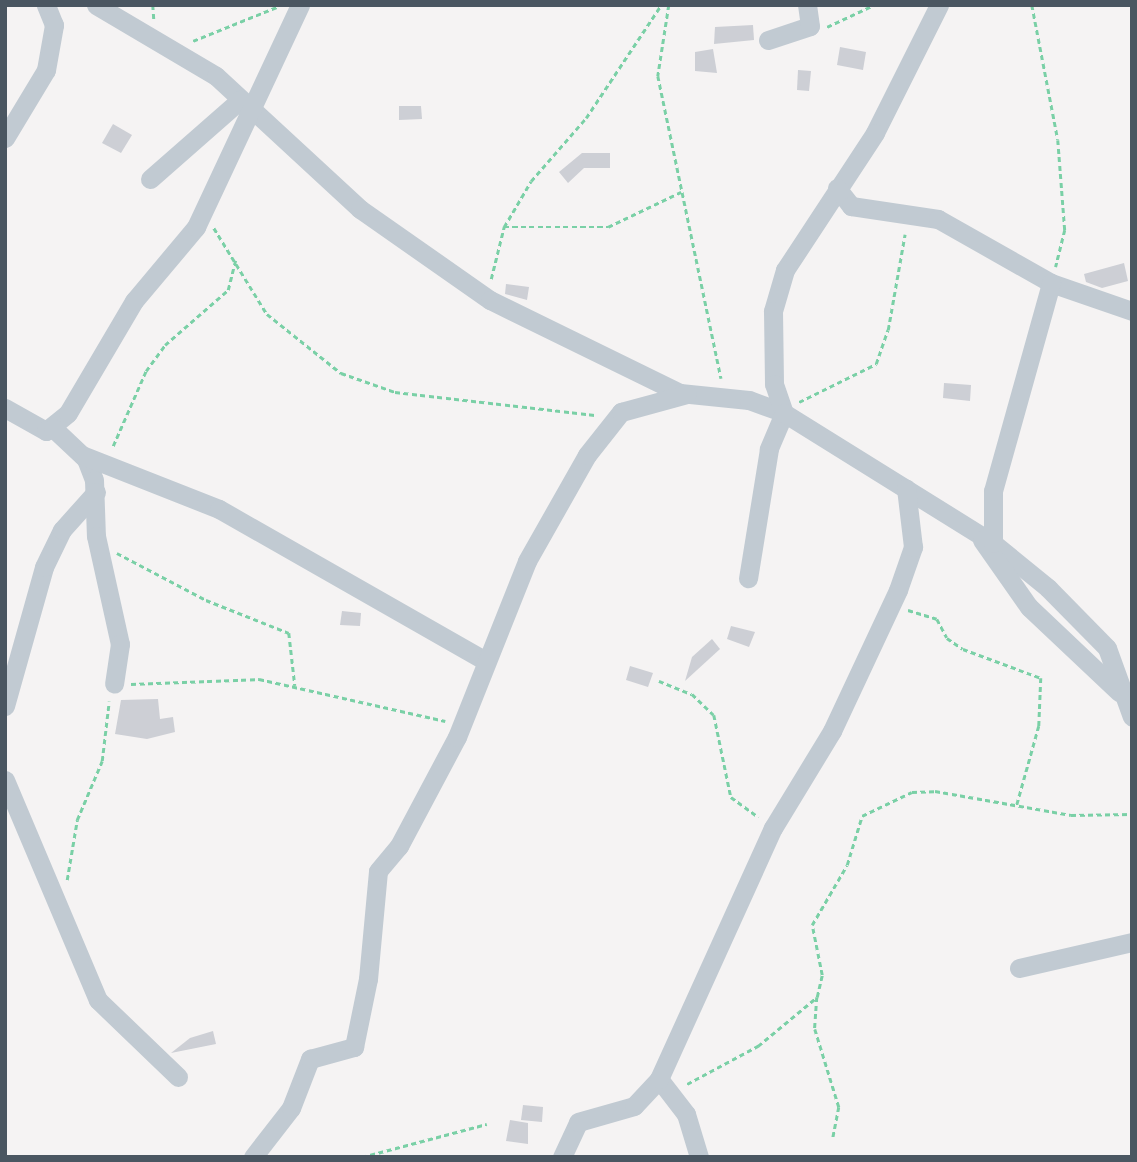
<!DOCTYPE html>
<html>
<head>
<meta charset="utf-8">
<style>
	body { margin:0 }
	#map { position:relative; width:1137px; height:1162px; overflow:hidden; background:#f5f3f3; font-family:"Space Grotesk",sans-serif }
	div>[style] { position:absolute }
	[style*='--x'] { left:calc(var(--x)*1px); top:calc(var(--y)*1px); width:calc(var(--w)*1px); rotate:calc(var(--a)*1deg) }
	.building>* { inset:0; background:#cdcfd5 }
	.path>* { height:2.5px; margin-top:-1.25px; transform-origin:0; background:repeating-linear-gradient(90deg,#7ad0a6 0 5px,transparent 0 8.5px) }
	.minor>* { height:19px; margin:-9.5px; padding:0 9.5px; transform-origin:9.5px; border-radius:9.5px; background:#c1cad2 }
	span { translate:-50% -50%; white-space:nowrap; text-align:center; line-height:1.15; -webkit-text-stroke:7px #fff; paint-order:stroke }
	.frame { position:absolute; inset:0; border:7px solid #4a5661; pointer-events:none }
</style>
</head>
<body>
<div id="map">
	<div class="building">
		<div style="clip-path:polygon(753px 25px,754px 40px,714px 44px,715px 27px)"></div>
		<div style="clip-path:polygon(840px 47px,866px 52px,863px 70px,837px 65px)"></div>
		<div style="clip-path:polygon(713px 49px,717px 73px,695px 71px,695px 52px)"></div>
		<div style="clip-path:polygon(798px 70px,811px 71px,809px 91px,797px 90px)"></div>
		<div style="clip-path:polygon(399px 106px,421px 106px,422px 119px,399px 120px)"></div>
		<div style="clip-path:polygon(113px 124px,132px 135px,121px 153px,102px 143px)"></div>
		<div style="clip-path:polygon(582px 153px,610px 153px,610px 168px,584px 168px,568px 183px,559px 172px)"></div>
		<div style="clip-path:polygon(1124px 263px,1128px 281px,1102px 288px,1086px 282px,1084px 274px)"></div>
		<div style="clip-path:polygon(506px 284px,529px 287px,527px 300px,505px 294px)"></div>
		<div style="clip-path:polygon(944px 383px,971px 385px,970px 401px,943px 398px)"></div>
		<div style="clip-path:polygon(342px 611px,361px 613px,360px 626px,340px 625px)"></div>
		<div style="clip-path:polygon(731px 626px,755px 632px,749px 647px,727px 639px)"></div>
		<div style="clip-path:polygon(712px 639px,720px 649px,685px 681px,692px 657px)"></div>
		<div style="clip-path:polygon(630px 666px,653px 673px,648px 687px,626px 680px)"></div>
		<div style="clip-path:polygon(158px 699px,160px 719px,173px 717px,175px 732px,147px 739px,115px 734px,121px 700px)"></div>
		<div style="clip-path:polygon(213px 1031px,216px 1044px,171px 1053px,190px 1038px)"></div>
		<div style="clip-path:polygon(523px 1105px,543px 1107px,542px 1122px,521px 1120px)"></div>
		<div style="clip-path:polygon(510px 1120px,528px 1123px,528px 1144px,506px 1141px)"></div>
	</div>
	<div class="path">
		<div style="--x:153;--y:5;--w:15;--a:86"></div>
		<div style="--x:669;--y:5;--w:72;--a:98.8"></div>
		<div style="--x:658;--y:76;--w:309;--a:78.2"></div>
		<div style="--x:1032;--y:5;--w:137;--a:79.1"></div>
		<div style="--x:1058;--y:140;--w:90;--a:85.6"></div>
		<div style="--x:1065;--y:230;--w:38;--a:104"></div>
		<div style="--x:827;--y:27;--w:52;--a:-25.1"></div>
		<div style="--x:193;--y:41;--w:93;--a:-22.1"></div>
		<div style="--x:504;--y:227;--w:104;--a:0"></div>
		<div style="--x:608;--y:227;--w:81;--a:-25.6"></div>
		<div style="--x:214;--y:228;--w:101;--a:58.4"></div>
		<div style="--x:267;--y:314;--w:95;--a:38.6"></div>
		<div style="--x:341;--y:373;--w:57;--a:19.4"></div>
		<div style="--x:395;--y:392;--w:201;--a:6.6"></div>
		<div style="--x:491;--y:279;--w:54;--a:-76"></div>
		<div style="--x:504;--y:227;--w:53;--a:-59.6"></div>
		<div style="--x:531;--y:181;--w:84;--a:-48.9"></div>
		<div style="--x:586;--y:118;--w:136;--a:-56.4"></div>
		<div style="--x:799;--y:402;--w:86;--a:-26.3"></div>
		<div style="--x:876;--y:364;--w:36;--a:-71"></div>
		<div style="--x:888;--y:330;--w:97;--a:-80"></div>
		<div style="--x:113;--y:446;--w:82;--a:-66.3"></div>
		<div style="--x:146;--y:371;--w:32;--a:-54"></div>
		<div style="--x:165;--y:345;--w:84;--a:-41.1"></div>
		<div style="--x:228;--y:290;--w:32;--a:-76"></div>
		<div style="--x:117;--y:553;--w:101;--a:27.8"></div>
		<div style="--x:206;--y:600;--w:89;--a:21.7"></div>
		<div style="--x:289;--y:633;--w:53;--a:83.5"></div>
		<div style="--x:908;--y:610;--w:30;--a:17"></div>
		<div style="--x:937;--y:619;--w:21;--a:62"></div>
		<div style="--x:947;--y:638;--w:19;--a:35"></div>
		<div style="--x:963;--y:649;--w:83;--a:20.4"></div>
		<div style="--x:1041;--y:678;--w:48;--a:92.4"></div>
		<div style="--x:1039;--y:726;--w:82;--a:105.6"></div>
		<div style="--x:659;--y:681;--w:35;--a:22"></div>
		<div style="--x:692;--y:694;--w:30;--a:44"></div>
		<div style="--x:714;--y:715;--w:84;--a:78.3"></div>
		<div style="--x:731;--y:797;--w:34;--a:36"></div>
		<div style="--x:131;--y:684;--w:128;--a:-2.2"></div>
		<div style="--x:259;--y:679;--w:191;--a:12.7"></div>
		<div style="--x:67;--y:880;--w:61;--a:-80.5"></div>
		<div style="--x:77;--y:820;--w:64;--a:-67"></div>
		<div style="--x:102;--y:761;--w:60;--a:-83.3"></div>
		<div style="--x:817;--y:997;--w:32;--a:94"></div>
		<div style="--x:815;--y:1029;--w:82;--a:72.9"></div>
		<div style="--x:839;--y:1107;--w:31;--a:101"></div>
		<div style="--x:687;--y:1084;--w:81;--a:-28.2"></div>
		<div style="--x:758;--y:1046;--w:77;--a:-39.7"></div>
		<div style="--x:817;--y:997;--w:23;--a:-77"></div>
		<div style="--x:822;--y:975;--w:51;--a:-101.3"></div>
		<div style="--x:812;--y:925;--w:69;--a:-59.7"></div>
		<div style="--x:847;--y:865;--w:51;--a:-73"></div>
		<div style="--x:862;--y:816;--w:55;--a:-25.6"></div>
		<div style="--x:912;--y:792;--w:23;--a:-2"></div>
		<div style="--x:935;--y:791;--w:138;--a:10"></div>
		<div style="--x:1071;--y:815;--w:61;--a:-0.9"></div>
		<div style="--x:362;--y:1157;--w:129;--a:-14.8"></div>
	</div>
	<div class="minor">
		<div style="--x:96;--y:5;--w:139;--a:30.6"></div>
		<div style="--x:216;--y:76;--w:196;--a:42.7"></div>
		<div style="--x:360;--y:209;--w:159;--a:35"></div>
		<div style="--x:490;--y:300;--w:212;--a:26.1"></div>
		<div style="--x:680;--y:393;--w:69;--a:5.8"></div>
		<div style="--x:749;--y:400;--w:37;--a:20"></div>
		<div style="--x:784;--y:413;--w:39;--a:113"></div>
		<div style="--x:769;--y:449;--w:131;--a:99.2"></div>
		<div style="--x:939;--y:5;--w:143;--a:116.6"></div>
		<div style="--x:875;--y:133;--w:164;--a:123.3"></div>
		<div style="--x:785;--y:270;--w:43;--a:106.3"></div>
		<div style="--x:773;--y:311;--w:73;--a:89.2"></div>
		<div style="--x:774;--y:384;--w:31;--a:71"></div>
		<div style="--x:784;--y:413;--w:246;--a:31.9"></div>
		<div style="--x:993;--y:543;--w:71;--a:39.3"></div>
		<div style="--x:1048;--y:588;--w:84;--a:45.5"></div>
		<div style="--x:1107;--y:648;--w:73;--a:70.1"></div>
		<div style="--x:768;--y:40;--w:44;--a:-18.4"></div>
		<div style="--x:810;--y:26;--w:21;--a:-98"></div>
		<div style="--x:5;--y:138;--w:79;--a:-58.9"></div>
		<div style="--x:46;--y:70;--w:46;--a:-79.9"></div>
		<div style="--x:54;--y:25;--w:22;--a:-112"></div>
		<div style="--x:150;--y:179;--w:120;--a:-41.3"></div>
		<div style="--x:837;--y:188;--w:23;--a:52"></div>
		<div style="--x:851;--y:206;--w:88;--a:8.5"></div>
		<div style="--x:938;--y:219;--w:130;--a:29.5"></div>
		<div style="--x:1051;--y:283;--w:86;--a:19.1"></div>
		<div style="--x:5;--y:408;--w:47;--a:29.3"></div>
		<div style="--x:46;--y:431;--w:28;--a:-39"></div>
		<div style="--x:68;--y:413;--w:130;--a:-59.5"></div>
		<div style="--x:134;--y:301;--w:97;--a:-50"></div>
		<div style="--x:196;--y:227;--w:245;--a:-64.9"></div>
		<div style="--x:53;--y:428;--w:45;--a:43.2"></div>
		<div style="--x:86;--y:459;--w:22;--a:69"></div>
		<div style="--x:94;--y:480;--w:56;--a:88"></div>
		<div style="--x:96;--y:536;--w:111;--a:77.5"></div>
		<div style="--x:120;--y:644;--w:40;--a:98.5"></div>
		<div style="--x:82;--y:455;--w:147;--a:21.5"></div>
		<div style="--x:219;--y:509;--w:306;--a:29.7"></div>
		<div style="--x:982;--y:540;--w:82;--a:55"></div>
		<div style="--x:1029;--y:607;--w:124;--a:43.4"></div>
		<div style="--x:993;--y:543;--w:52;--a:-90"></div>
		<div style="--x:993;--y:491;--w:216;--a:-74.4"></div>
		<div style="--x:5;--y:706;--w:144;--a:-74.3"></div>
		<div style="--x:44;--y:567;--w:41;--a:-64.1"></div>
		<div style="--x:62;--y:530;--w:51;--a:-48.2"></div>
		<div style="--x:5;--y:780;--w:239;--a:67.1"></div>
		<div style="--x:98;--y:1000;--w:111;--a:43.9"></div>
		<div style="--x:1019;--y:968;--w:116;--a:-13"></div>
		<div style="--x:659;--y:1079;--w:44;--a:52.4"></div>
		<div style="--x:686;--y:1114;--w:45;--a:73.2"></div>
		<div style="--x:253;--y:1157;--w:62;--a:-52.2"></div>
		<div style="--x:291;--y:1108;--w:53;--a:-68.8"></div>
		<div style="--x:310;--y:1059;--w:46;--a:-15.3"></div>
		<div style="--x:354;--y:1047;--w:69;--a:-78.4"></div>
		<div style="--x:368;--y:979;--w:108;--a:-84.7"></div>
		<div style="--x:378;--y:871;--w:33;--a:-50"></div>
		<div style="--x:399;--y:846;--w:123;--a:-62"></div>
		<div style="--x:457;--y:737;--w:189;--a:-68.3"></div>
		<div style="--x:527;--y:561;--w:122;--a:-60.5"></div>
		<div style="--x:587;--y:455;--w:55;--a:-51.7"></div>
		<div style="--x:621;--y:412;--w:68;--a:-15.3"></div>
		<div style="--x:562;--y:1157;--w:38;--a:-65"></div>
		<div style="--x:578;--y:1122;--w:58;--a:-15.9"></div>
		<div style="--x:634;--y:1106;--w:37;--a:-47"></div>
		<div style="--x:659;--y:1079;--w:276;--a:-65.6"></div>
		<div style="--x:773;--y:828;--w:114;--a:-58.7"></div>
		<div style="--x:832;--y:731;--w:156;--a:-64.9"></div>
		<div style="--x:898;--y:590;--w:46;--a:-70.8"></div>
		<div style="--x:913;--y:547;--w:59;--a:-96.8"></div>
	</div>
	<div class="frame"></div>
</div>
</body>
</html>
